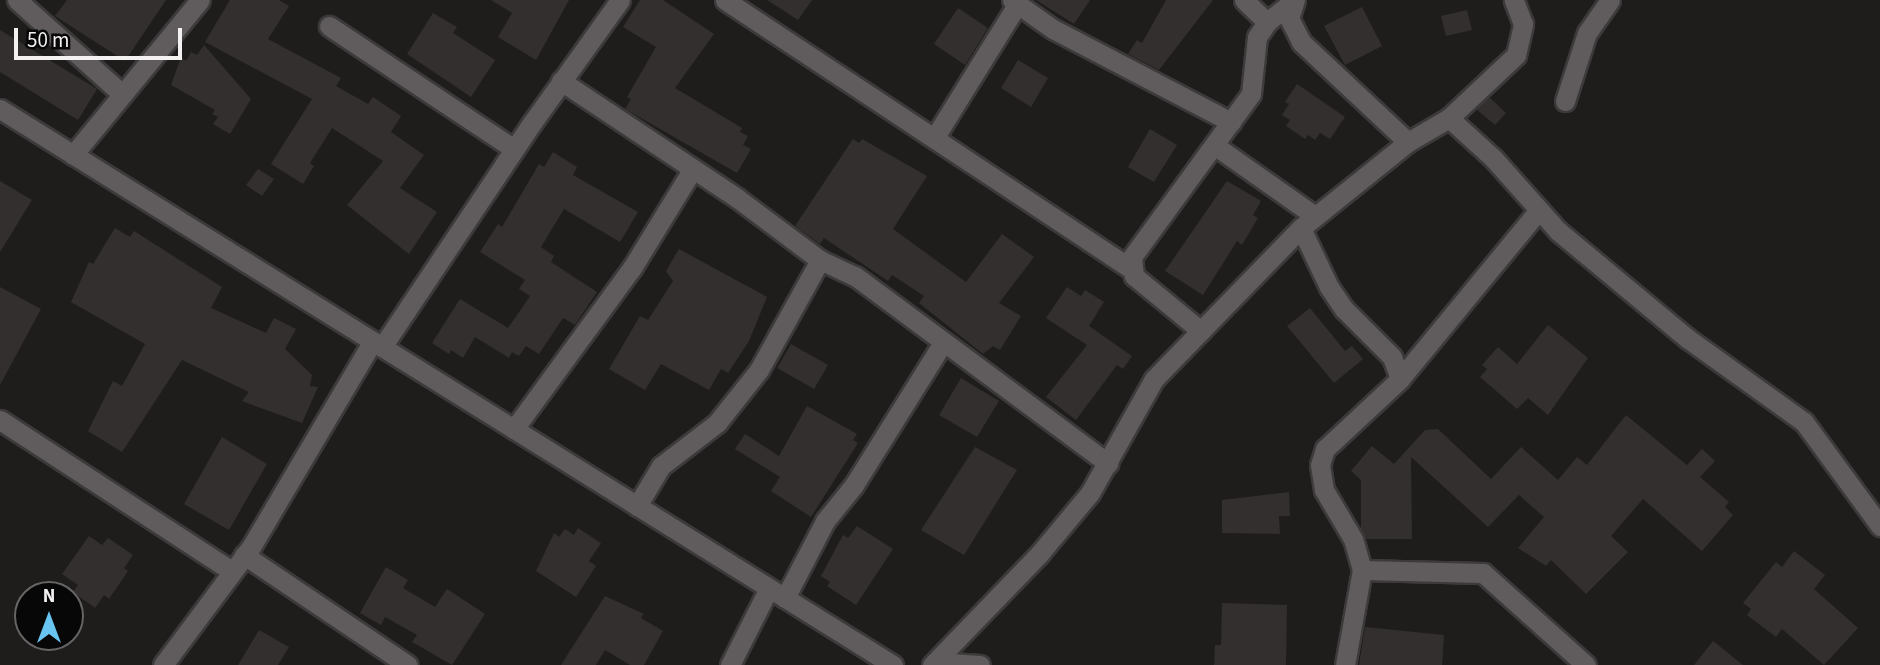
<!DOCTYPE html>
<html>
<head>
<meta charset="utf-8">
<style>
	body { margin:0 }
	#map { position:relative; width:1880px; height:665px; overflow:hidden; background:#1f1c1c; font-family:"Source Sans 3",sans-serif }
	div>[style] { position:absolute }
	[style*='--x'] { left:calc(var(--x)*1px); top:calc(var(--y)*1px); width:calc(var(--w)*1px); rotate:calc(var(--a)*1deg) }
	.building>* { inset:0; background:#332f2f }
	.roads { filter:drop-shadow(2px 0 #3c3a3a) drop-shadow(-2px 0 #3c3a3a) drop-shadow(0 2px #3c3a3a) drop-shadow(0 -2px #3c3a3a) }
	.minor>* { height:19px; margin:-9.5px; padding:0 9.5px; transform-origin:9.5px; border-radius:9.5px; background:#605b5c }
	span { translate:-50% -50%; white-space:nowrap; text-align:center; line-height:1.15; -webkit-text-stroke:5px #080707; paint-order:stroke }
	.north { position:absolute; left:14px; top:581px; width:70px; height:70px; box-sizing:border-box; background:#080707; border:2px solid #666565; border-radius:50%; rotate:0deg; font-size:19px; font-weight:700; line-height:28px; text-align:center; color:#f3f1f1 }
	.north::after { content:''; display:block; margin:auto; width:24px; height:32px; background:#68c4f0; clip-path:polygon(50% 0,100% 100%,50% 72%,0 100%) }
	.scale { position:absolute; left:14px; top:28px; width:168px; height:32px; box-sizing:border-box; border:4px solid #f3f1f1; border-top:0; padding-left:9px; font-size:21px; line-height:24px; white-space:nowrap; color:#f3f1f1; -webkit-text-stroke:5px #080707; paint-order:stroke }
</style>
</head>
<body>
<div id="map">
	<div class="building">
		<div style="clip-path:polygon(67px 0,166px 0,125px 61px,55px 16px)"></div>
		<div style="clip-path:polygon(230px 0,279px 0,289px 6px,268px 39px,341px 78px,336px 86px,368px 104px,373px 97px,401px 116px,391px 132px,424px 155px,400px 188px,437px 212px,409px 254px,347px 205px,383px 161px,332px 128px,310px 163px,314px 166px,303px 184px,271px 164px,312px 99px,205px 42px)"></div>
		<div style="clip-path:polygon(491px 0,569px 0,536px 60px,498px 37px,512px 13px)"></div>
		<div style="clip-path:polygon(640px 0,663px 0,714px 34px,675px 88px,742px 128px,740px 132px,748px 136px,743px 145px,751px 149px,737px 173px,625px 109px,631px 99px,627px 97px,656px 47px,623px 27px)"></div>
		<div style="clip-path:polygon(767px 0,812px 0,798px 20px)"></div>
		<div style="clip-path:polygon(1036px 0,1090px 0,1074px 24px)"></div>
		<div style="clip-path:polygon(1166px 0,1213px 0,1159px 70px,1128px 54px,1137px 40px,1142px 43px)"></div>
		<div style="clip-path:polygon(1362px 7px,1382px 46px,1345px 65px,1324px 26px)"></div>
		<div style="clip-path:polygon(958px 8px,988px 28px,965px 65px,934px 44px)"></div>
		<div style="clip-path:polygon(1467px 10px,1472px 30px,1446px 36px,1441px 16px)"></div>
		<div style="clip-path:polygon(433px 13px,457px 27px,453px 33px,495px 60px,471px 97px,407px 54px)"></div>
		<div style="clip-path:polygon(0 30px,97px 89px,78px 120px,0 72px)"></div>
		<div style="clip-path:polygon(204px 45px,251px 99px,230px 134px,213px 124px,218px 117px,212px 114px,215px 110px,171px 85px,181px 57px,186px 61px,191px 52px,197px 55px)"></div>
		<div style="clip-path:polygon(1018px 60px,1048px 78px,1031px 107px,1001px 88px)"></div>
		<div style="clip-path:polygon(1297px 84px,1345px 117px,1330px 139px,1320px 133px,1315px 140px,1308px 135px,1305px 139px,1286px 126px,1290px 120px,1282px 115px,1289px 104px,1285px 102px)"></div>
		<div style="clip-path:polygon(1489px 97px,1506px 113px,1495px 125px,1477px 110px)"></div>
		<div style="clip-path:polygon(1150px 129px,1177px 145px,1154px 182px,1128px 167px)"></div>
		<div style="clip-path:polygon(853px 139px,859px 143px,862px 139px,927px 176px,893px 229px,966px 282px,1002px 234px,1034px 257px,999px 303px,1021px 316px,1000px 350px,993px 346px,983px 354px,919px 303px,924px 296px,892px 275px,888px 281px,824px 238px,820px 244px,795px 226px)"></div>
		<div style="clip-path:polygon(553px 152px,577px 167px,573px 175px,638px 212px,620px 242px,564px 209px,541px 247px,554px 256px,551px 262px,597px 292px,575px 325px,563px 318px,539px 354px,526px 346px,519px 356px,512px 352px,509px 358px,475px 337px,463px 358px,451px 350px,449px 354px,432px 343px,460px 299px,508px 328px,530px 296px,519px 289px,525px 280px,480px 252px,498px 224px,502px 227px,539px 164px,544px 167px)"></div>
		<div style="clip-path:polygon(258px 169px,274px 179px,262px 196px,246px 185px)"></div>
		<div style="clip-path:polygon(0 181px,32px 200px,0 252px)"></div>
		<div style="clip-path:polygon(1227px 181px,1261px 201px,1253px 215px,1258px 218px,1242px 245px,1237px 241px,1203px 295px,1165px 271px)"></div>
		<div style="clip-path:polygon(115px 228px,130px 237px,134px 231px,222px 287px,211px 308px,266px 333px,274px 318px,296px 329px,285px 349px,312px 375px,310px 386px,318px 387px,302px 423px,242px 401px,249px 392px,182px 360px,122px 452px,88px 431px,113px 381px,122px 386px,145px 344px,71px 302px,89px 262px,93px 264px)"></div>
		<div style="clip-path:polygon(679px 249px,767px 297px,749px 341px,728px 373px,721px 369px,709px 390px,661px 364px,645px 390px,609px 369px,640px 316px,648px 320px,673px 281px,666px 271px)"></div>
		<div style="clip-path:polygon(0 287px,41px 309px,0 385px)"></div>
		<div style="clip-path:polygon(1067px 287px,1081px 296px,1085px 290px,1104px 302px,1089px 326px,1132px 356px,1123px 369px,1117px 365px,1076px 420px,1046px 397px,1087px 345px,1046px 318px)"></div>
		<div style="clip-path:polygon(1310px 308px,1345px 351px,1352px 346px,1363px 359px,1334px 383px,1287px 326px)"></div>
		<div style="clip-path:polygon(1548px 325px,1588px 358px,1548px 415px,1528px 398px,1517px 409px,1480px 377px,1487px 369px,1482px 365px,1498px 347px,1517px 364px)"></div>
		<div style="clip-path:polygon(791px 344px,828px 365px,814px 389px,777px 368px)"></div>
		<div style="clip-path:polygon(961px 378px,999px 401px,977px 437px,939px 415px)"></div>
		<div style="clip-path:polygon(807px 406px,857px 434px,853px 440px,858px 443px,811px 517px,771px 491px,780px 477px,735px 449px,745px 434px,779px 456px)"></div>
		<div style="clip-path:polygon(1626px 415px,1687px 465px,1702px 449px,1715px 461px,1700px 477px,1729px 502px,1725px 507px,1733px 515px,1702px 551px,1643px 499px,1611px 536px,1628px 552px,1586px 594px,1551px 560px,1546px 566px,1518px 548px,1544px 517px,1519px 495px,1488px 527px,1411px 457px,1412px 539px,1366px 539px,1361px 529px,1361px 480px,1351px 471px,1372px 446px,1394px 464px,1425px 430px,1438px 429px,1491px 479px,1521px 447px,1558px 480px,1577px 457px,1587px 465px)"></div>
		<div style="clip-path:polygon(222px 437px,267px 464px,229px 530px,184px 504px)"></div>
		<div style="clip-path:polygon(975px 447px,1017px 470px,964px 555px,921px 530px)"></div>
		<div style="clip-path:polygon(1289px 492px,1290px 516px,1279px 516px,1280px 534px,1222px 533px,1222px 500px)"></div>
		<div style="clip-path:polygon(857px 526px,893px 549px,856px 605px,827px 586px,830px 582px,821px 576px,843px 535px,848px 538px)"></div>
		<div style="clip-path:polygon(578px 528px,601px 543px,589px 561px,596px 566px,576px 597px,536px 571px,554px 533px,559px 537px,565px 529px,574px 535px)"></div>
		<div style="clip-path:polygon(89px 536px,102px 545px,108px 538px,133px 555px,124px 568px,128px 571px,109px 599px,104px 595px,95px 608px,73px 592px,78px 585px,62px 574px)"></div>
		<div style="clip-path:polygon(1794px 551px,1825px 575px,1814px 589px,1858px 628px,1824px 665px,1782px 629px,1776px 637px,1747px 615px,1751px 609px,1743px 603px,1776px 562px,1782px 567px)"></div>
		<div style="clip-path:polygon(386px 567px,408px 580px,403px 588px,435px 607px,447px 589px,485px 614px,452px 665px,412px 642px,417px 635px,385px 617px,381px 625px,360px 613px)"></div>
		<div style="clip-path:polygon(605px 596px,644px 614px,641px 618px,663px 631px,644px 665px,630px 665px,605px 650px,596px 665px,561px 665px)"></div>
		<div style="clip-path:polygon(1222px 603px,1287px 605px,1286px 665px,1214px 665px,1215px 645px,1221px 645px)"></div>
		<div style="clip-path:polygon(1365px 627px,1444px 635px,1442px 665px,1359px 665px)"></div>
		<div style="clip-path:polygon(259px 630px,289px 647px,278px 665px,238px 665px)"></div>
		<div style="clip-path:polygon(1713px 641px,1743px 665px,1694px 665px)"></div>
	</div>
	<div class="roads">
		<div class="minor">
			<div style="--x:17;--y:0;--w:141;--a:41.8"></div>
			<div style="--x:725;--y:0;--w:486;--a:33.5"></div>
			<div style="--x:1012;--y:0;--w:50;--a:35.3"></div>
			<div style="--x:1053;--y:29;--w:201;--a:27.6"></div>
			<div style="--x:1244;--y:0;--w:32;--a:44"></div>
			<div style="--x:1295;--y:0;--w:19;--a:108"></div>
			<div style="--x:1289;--y:18;--w:27;--a:63"></div>
			<div style="--x:1301;--y:42;--w:146;--a:43.1"></div>
			<div style="--x:329;--y:26;--w:222;--a:33.6"></div>
			<div style="--x:561;--y:81;--w:211;--a:33.6"></div>
			<div style="--x:737;--y:198;--w:104;--a:36.8"></div>
			<div style="--x:820;--y:260;--w:38;--a:25"></div>
			<div style="--x:855;--y:276;--w:315;--a:36.5"></div>
			<div style="--x:1565;--y:101;--w:71;--a:-72.1"></div>
			<div style="--x:1587;--y:33;--w:40;--a:-55.1"></div>
			<div style="--x:0;--y:109;--w:1052;--a:31.91"></div>
			<div style="--x:1449;--y:118;--w:59;--a:42.3"></div>
			<div style="--x:1493;--y:158;--w:98;--a:48.3"></div>
			<div style="--x:1558;--y:231;--w:168;--a:39.7"></div>
			<div style="--x:1687;--y:338;--w:144;--a:35.7"></div>
			<div style="--x:1804;--y:422;--w:129;--a:53.8"></div>
			<div style="--x:935;--y:137;--w:158;--a:-58.2"></div>
			<div style="--x:1214;--y:145;--w:123;--a:35.1"></div>
			<div style="--x:73;--y:155;--w:200;--a:-50.7"></div>
			<div style="--x:1301;--y:228;--w:65;--a:64.6"></div>
			<div style="--x:1329;--y:287;--w:27;--a:56"></div>
			<div style="--x:1344;--y:309;--w:68;--a:45"></div>
			<div style="--x:1392;--y:357;--w:23;--a:70"></div>
			<div style="--x:1201;--y:331;--w:87;--a:-140.6"></div>
			<div style="--x:1134;--y:276;--w:19;--a:-96"></div>
			<div style="--x:1132;--y:257;--w:202;--a:-53.9"></div>
			<div style="--x:1251;--y:94;--w:57;--a:-84"></div>
			<div style="--x:1257;--y:37;--w:18;--a:-56"></div>
			<div style="--x:1267;--y:22;--w:34;--a:-38"></div>
			<div style="--x:382;--y:347;--w:270;--a:-56.2"></div>
			<div style="--x:532;--y:123;--w:151;--a:-54.4"></div>
			<div style="--x:0;--y:420;--w:277;--a:33.1"></div>
			<div style="--x:514;--y:429;--w:200;--a:-53.8"></div>
			<div style="--x:632;--y:268;--w:115;--a:-58.5"></div>
			<div style="--x:637;--y:506;--w:47;--a:-59"></div>
			<div style="--x:661;--y:466;--w:71;--a:-37.5"></div>
			<div style="--x:717;--y:423;--w:68;--a:-51.6"></div>
			<div style="--x:759;--y:370;--w:126;--a:-61"></div>
			<div style="--x:244;--y:555;--w:197;--a:33.9"></div>
			<div style="--x:1362;--y:570;--w:121;--a:1.4"></div>
			<div style="--x:1483;--y:573;--w:138;--a:41.8"></div>
			<div style="--x:785;--y:598;--w:87;--a:-62.5"></div>
			<div style="--x:825;--y:521;--w:46;--a:-51.1"></div>
			<div style="--x:854;--y:485;--w:166;--a:-58"></div>
			<div style="--x:936;--y:662;--w:44;--a:3.9"></div>
			<div style="--x:163;--y:665;--w:147;--a:-53.3"></div>
			<div style="--x:251;--y:547;--w:239;--a:-59.4"></div>
			<div style="--x:730;--y:665;--w:86;--a:-63.1"></div>
			<div style="--x:932;--y:665;--w:156;--a:-46"></div>
			<div style="--x:1040;--y:553;--w:78;--a:-50.2"></div>
			<div style="--x:1090;--y:493;--w:131;--a:-60.7"></div>
			<div style="--x:1154;--y:379;--w:211;--a:-45.8"></div>
			<div style="--x:1301;--y:228;--w:137;--a:-38.8"></div>
			<div style="--x:1408;--y:142;--w:48;--a:-30.3"></div>
			<div style="--x:1449;--y:118;--w:92;--a:-43.2"></div>
			<div style="--x:1516;--y:55;--w:32;--a:-77"></div>
			<div style="--x:1523;--y:24;--w:26;--a:-111"></div>
			<div style="--x:1345;--y:665;--w:97;--a:-79.9"></div>
			<div style="--x:1362;--y:570;--w:32;--a:-106"></div>
			<div style="--x:1353;--y:539;--w:57;--a:-120.6"></div>
			<div style="--x:1324;--y:490;--w:25;--a:-99"></div>
			<div style="--x:1320;--y:465;--w:17;--a:-73"></div>
			<div style="--x:1325;--y:449;--w:103;--a:-43"></div>
			<div style="--x:1400;--y:379;--w:219;--a:-50.6"></div>
		</div>
	</div>
	<div class="north">N</div>
	<div class="scale">50 m</div>
</div>
</body>
</html>
